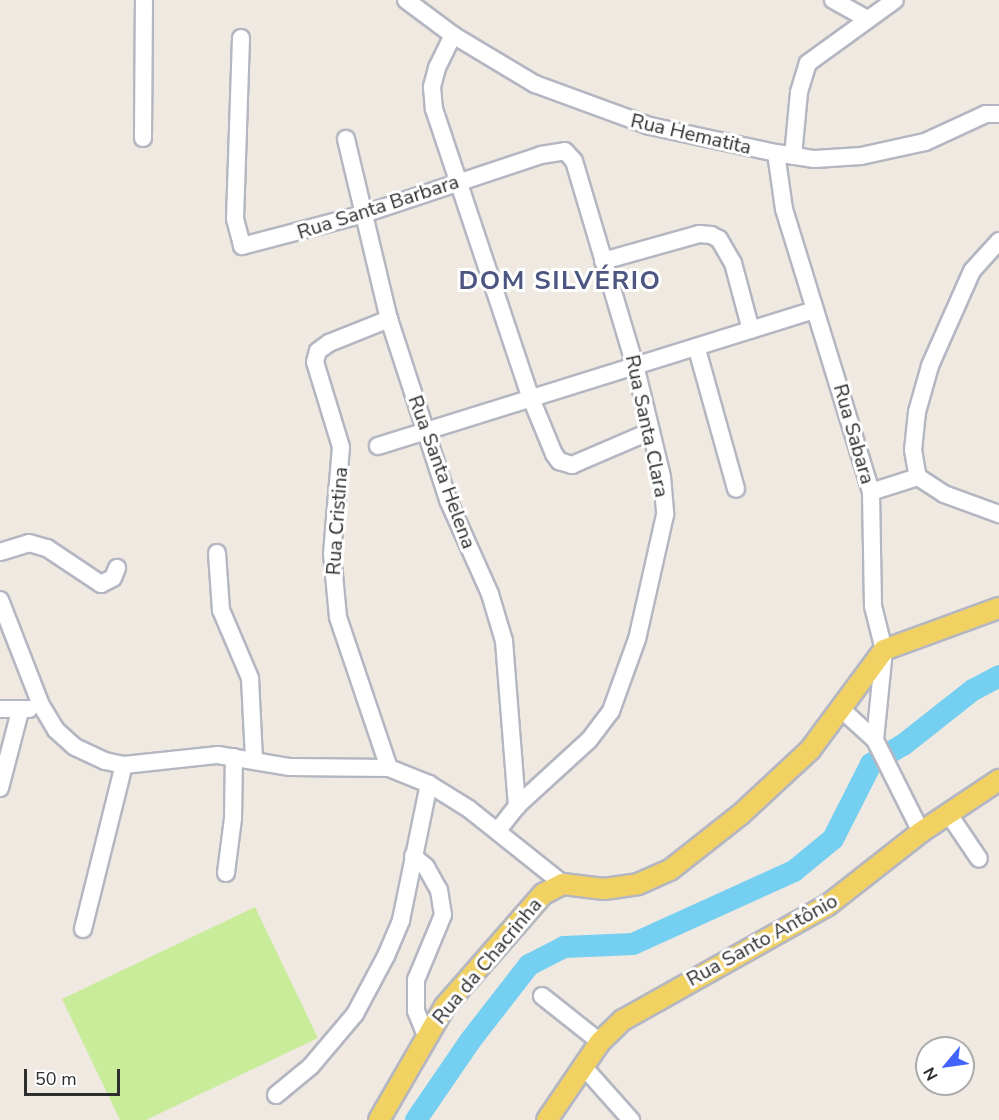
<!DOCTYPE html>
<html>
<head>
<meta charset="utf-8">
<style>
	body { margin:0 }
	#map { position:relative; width:999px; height:1120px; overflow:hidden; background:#efe9e1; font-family:"Nunito Sans",sans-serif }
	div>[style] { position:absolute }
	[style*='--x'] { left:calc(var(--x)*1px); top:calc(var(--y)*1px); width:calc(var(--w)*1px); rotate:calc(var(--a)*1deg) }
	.pitch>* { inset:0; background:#c9ec9a }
	.river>* { height:22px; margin:-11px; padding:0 11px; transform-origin:11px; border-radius:11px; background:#75cff0 }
	.roads { filter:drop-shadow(2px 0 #b4b7c1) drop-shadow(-2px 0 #b4b7c1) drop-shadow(0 2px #b4b7c1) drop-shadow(0 -2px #b4b7c1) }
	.minor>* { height:16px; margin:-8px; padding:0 8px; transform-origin:8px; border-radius:8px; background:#fff }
	.major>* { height:20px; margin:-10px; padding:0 10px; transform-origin:10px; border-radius:10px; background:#f2d163 }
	span { translate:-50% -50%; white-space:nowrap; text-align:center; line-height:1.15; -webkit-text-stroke:6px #fff; paint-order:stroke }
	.street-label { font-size:20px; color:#2e2e2e }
	.district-label { font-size:26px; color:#4d5680; font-weight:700; letter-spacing:1.5px }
	.north { position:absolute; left:915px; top:1036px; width:60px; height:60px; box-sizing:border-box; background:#fff; border:2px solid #ababab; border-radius:50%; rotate:241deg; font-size:16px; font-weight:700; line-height:24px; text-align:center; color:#2e2e2e }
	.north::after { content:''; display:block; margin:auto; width:21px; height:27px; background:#4264fb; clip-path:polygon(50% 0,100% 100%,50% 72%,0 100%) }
	.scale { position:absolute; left:24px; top:1069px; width:96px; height:27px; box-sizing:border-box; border:3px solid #2e2e2e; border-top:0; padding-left:8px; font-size:18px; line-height:21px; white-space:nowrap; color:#2e2e2e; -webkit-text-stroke:4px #fff; paint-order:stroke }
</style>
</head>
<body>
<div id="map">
	<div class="pitch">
		<div style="clip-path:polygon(255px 907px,318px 1038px,146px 1120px,120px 1120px,62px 999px)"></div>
	</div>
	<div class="river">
		<div style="--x:416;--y:1120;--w:96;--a:-55.6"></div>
		<div style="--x:470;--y:1041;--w:96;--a:-52.2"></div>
		<div style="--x:529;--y:965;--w:39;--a:-27"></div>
		<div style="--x:564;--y:947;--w:69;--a:-2.5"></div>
		<div style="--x:633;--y:944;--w:177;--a:-24.4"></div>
		<div style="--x:794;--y:871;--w:50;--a:-39.4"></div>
		<div style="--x:833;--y:839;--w:84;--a:-63.1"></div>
		<div style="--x:871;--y:764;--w:37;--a:-31"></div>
		<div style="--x:903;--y:745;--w:89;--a:-38.2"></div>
		<div style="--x:973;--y:690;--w:30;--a:-28"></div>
	</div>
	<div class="roads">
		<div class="minor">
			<div style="--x:406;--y:0;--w:59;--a:36.7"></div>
			<div style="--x:453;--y:35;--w:96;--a:30.9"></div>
			<div style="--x:535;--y:84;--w:122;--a:20.1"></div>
			<div style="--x:650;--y:126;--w:129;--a:12.1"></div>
			<div style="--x:776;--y:153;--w:39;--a:9"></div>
			<div style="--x:815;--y:159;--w:46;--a:-3.7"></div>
			<div style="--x:861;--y:156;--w:66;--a:-12.3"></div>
			<div style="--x:925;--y:142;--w:67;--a:-24.7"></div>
			<div style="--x:986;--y:114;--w:13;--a:0"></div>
			<div style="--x:833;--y:0;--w:39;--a:29"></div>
			<div style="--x:453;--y:35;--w:37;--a:116"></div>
			<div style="--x:437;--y:68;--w:20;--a:105"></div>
			<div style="--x:432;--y:87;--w:22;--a:85"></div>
			<div style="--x:434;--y:109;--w:303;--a:71.5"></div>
			<div style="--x:530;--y:396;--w:63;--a:67.5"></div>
			<div style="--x:554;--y:454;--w:9;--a:54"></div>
			<div style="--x:559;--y:461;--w:14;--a:17"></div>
			<div style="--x:572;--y:465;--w:86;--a:-23.3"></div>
			<div style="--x:241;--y:38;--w:181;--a:91.9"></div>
			<div style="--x:235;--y:219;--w:28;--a:75"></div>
			<div style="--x:242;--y:246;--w:126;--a:-14.7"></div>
			<div style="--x:364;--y:214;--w:187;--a:-18.4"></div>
			<div style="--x:541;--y:155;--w:24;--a:-9"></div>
			<div style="--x:565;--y:151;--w:13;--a:48"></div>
			<div style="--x:574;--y:161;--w:213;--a:73.4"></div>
			<div style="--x:635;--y:365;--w:115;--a:76.4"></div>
			<div style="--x:662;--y:477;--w:38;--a:85"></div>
			<div style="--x:665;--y:515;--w:127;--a:102.7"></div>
			<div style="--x:637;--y:639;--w:77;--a:109.9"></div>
			<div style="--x:611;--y:711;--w:36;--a:127"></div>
			<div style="--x:589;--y:740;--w:98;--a:137.5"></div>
			<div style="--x:517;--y:806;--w:31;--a:128"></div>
			<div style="--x:143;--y:138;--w:138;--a:-89.6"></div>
			<div style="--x:346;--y:139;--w:185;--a:76.6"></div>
			<div style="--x:389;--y:319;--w:190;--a:71.9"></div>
			<div style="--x:448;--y:500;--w:103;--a:65.9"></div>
			<div style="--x:490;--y:594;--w:49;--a:73.4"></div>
			<div style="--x:504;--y:641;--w:166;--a:85.5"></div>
			<div style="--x:776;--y:153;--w:57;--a:81.9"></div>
			<div style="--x:784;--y:209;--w:296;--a:72.9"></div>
			<div style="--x:871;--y:492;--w:114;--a:89"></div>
			<div style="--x:873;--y:606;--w:45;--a:76"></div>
			<div style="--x:884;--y:650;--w:90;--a:95.7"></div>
			<div style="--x:793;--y:156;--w:64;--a:-84.6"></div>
			<div style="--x:799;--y:92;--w:30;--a:-73"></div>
			<div style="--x:808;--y:63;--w:107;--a:-35.9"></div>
			<div style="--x:999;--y:241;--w:40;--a:132"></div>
			<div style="--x:972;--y:271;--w:104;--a:113.9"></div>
			<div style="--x:930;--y:366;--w:48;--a:105.8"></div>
			<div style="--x:917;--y:412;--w:38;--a:96"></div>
			<div style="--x:913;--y:450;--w:27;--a:80"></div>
			<div style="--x:918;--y:477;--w:31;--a:33"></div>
			<div style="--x:944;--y:494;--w:59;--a:20"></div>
			<div style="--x:603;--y:261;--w:100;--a:-15.7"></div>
			<div style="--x:699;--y:234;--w:12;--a:5"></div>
			<div style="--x:711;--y:235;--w:9;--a:27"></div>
			<div style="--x:719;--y:239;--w:28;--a:60"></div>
			<div style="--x:733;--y:263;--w:69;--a:75"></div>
			<div style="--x:697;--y:349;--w:145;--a:74.4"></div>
			<div style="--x:378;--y:446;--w:457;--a:-17.3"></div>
			<div style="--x:871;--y:492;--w:49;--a:-17.7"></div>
			<div style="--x:0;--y:552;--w:30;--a:-17"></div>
			<div style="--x:29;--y:543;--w:19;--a:16"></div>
			<div style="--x:47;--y:548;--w:65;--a:33.7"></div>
			<div style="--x:101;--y:584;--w:13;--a:-27"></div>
			<div style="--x:113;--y:578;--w:11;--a:-68"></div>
			<div style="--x:217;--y:553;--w:57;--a:86"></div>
			<div style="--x:221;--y:610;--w:74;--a:66.9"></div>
			<div style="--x:250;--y:678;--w:83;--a:87.2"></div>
			<div style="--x:0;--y:600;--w:113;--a:68.7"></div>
			<div style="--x:41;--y:705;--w:29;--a:59"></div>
			<div style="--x:56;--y:730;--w:25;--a:42"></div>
			<div style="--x:75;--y:747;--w:33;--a:25"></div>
			<div style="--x:105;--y:761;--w:19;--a:12"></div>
			<div style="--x:124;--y:765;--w:95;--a:-6.1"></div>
			<div style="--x:218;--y:755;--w:73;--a:9.5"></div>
			<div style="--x:290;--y:767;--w:99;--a:0.6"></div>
			<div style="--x:389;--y:768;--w:43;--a:21.8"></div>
			<div style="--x:429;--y:784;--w:47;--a:32"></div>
			<div style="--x:469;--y:809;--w:120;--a:38.6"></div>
			<div style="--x:840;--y:708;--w:47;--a:42.4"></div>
			<div style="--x:875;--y:740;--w:103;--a:63.4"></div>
			<div style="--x:0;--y:709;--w:29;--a:0"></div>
			<div style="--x:389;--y:768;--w:159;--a:-108.7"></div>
			<div style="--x:338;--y:617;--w:63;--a:-95.4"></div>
			<div style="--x:332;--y:554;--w:107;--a:-85.2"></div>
			<div style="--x:341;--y:447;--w:89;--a:-107"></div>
			<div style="--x:315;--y:362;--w:11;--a:-75"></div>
			<div style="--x:318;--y:351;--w:14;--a:-36"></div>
			<div style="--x:329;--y:343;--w:65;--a:-21.8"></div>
			<div style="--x:0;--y:788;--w:80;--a:-75.4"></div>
			<div style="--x:948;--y:813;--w:55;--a:56"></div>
			<div style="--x:413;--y:856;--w:17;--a:40"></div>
			<div style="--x:426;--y:867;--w:26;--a:61"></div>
			<div style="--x:439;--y:890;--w:25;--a:81"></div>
			<div style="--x:443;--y:915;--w:70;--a:112.6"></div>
			<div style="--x:416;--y:980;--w:31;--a:90"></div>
			<div style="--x:416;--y:1011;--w:27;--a:68"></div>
			<div style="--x:226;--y:873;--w:55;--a:-82.7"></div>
			<div style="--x:233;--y:818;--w:61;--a:-89.1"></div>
			<div style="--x:83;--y:929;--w:169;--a:-76"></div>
			<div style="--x:542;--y:996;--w:74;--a:38.4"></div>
			<div style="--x:582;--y:1065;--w:74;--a:48.3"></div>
			<div style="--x:276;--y:1095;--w:45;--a:-39.6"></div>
			<div style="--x:311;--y:1066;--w:68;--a:-49.8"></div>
			<div style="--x:355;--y:1014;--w:66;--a:-61.9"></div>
			<div style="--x:386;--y:956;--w:39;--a:-67"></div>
			<div style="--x:401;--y:920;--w:139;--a:-78.4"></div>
		</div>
		<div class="major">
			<div style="--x:379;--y:1120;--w:132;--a:-59.9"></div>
			<div style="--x:445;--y:1006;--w:149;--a:-48.8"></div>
			<div style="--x:543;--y:894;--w:22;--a:-27"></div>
			<div style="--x:563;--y:884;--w:41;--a:7"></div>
			<div style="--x:604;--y:889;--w:34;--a:-8"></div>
			<div style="--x:638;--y:884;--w:35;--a:-24"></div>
			<div style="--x:670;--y:870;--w:89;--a:-38.2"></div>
			<div style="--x:740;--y:815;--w:96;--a:-42.9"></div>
			<div style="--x:810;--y:750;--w:124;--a:-53.5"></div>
			<div style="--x:884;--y:650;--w:122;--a:-20.1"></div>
			<div style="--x:547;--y:1120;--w:94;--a:-55.8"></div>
			<div style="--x:600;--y:1042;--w:32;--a:-44"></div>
			<div style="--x:623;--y:1020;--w:235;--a:-29.3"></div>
			<div style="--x:828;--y:905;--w:118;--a:-38.1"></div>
			<div style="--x:921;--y:832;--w:94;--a:-33.7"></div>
		</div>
	</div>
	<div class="street-label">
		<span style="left:691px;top:134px;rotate:13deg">Rua Hematita</span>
		<span style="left:378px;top:207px;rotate:-18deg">Rua Santa Barbara</span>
		<span style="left:647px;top:426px;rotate:78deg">Rua Santa Clara</span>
		<span style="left:854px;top:434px;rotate:74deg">Rua Sabara</span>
		<span style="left:442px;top:472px;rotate:70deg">Rua Santa Helena</span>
		<span style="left:337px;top:521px;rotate:-86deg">Rua Cristina</span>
		<span style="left:762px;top:940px;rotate:-29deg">Rua Santo Antônio</span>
		<span style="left:487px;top:961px;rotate:-50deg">Rua da Chacrinha</span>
	</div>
	<div class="district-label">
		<span style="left:560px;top:281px">DOM SILVÉRIO</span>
	</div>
	<div class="north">N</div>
	<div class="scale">50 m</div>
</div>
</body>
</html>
